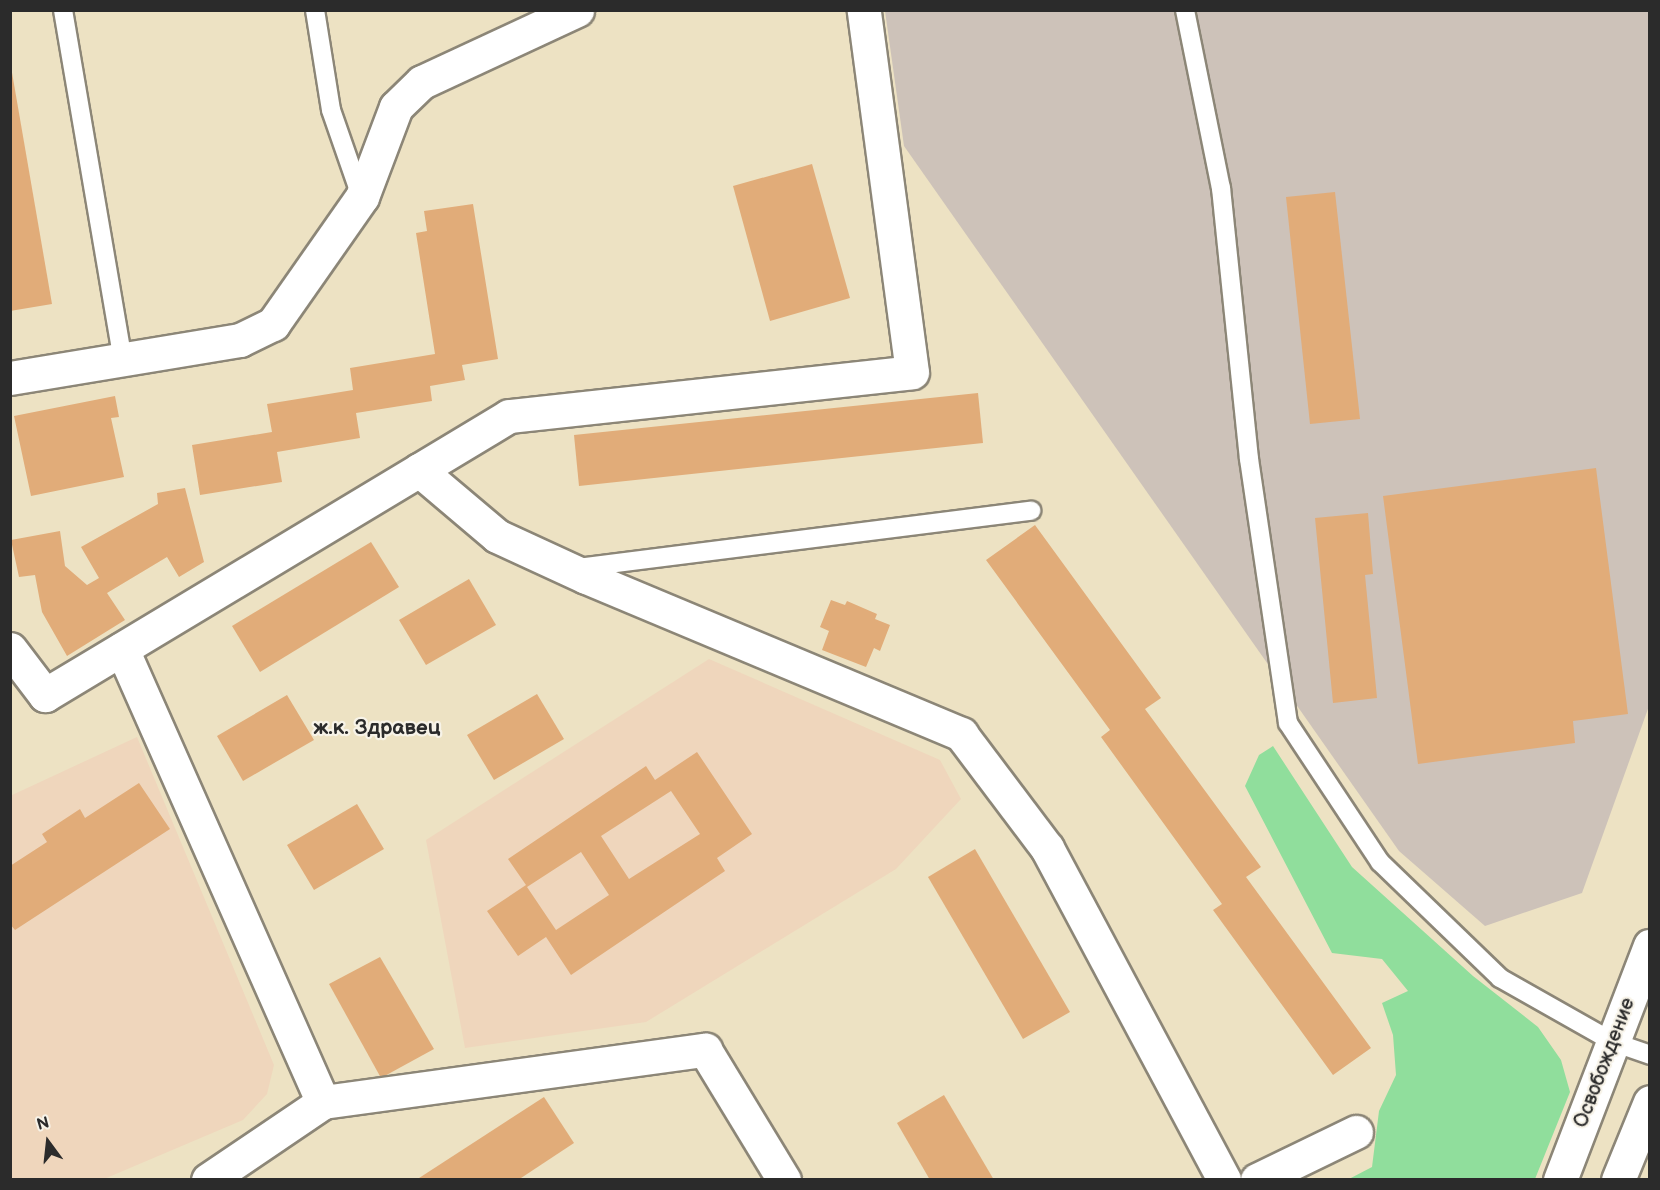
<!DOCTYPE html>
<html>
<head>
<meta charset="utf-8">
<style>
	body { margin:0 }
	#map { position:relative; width:1660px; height:1190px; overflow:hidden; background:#ede2c3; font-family:"Balsamiq Sans",sans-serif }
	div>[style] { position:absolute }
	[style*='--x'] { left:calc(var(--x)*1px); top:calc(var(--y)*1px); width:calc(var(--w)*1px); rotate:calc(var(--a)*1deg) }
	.built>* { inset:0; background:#efd6bc }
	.industrial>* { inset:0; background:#cdc2b9 }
	.green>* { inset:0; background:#90de9c }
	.building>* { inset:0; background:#e1ac79 }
	.roads { filter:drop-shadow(2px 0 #8c8677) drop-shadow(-2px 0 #8c8677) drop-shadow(0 2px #8c8677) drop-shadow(0 -2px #8c8677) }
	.service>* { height:18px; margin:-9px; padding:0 9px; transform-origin:9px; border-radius:9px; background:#fff }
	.minor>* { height:33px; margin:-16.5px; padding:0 16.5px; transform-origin:16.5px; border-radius:16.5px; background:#fff }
	.tertiary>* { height:33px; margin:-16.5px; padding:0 16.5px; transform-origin:16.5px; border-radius:16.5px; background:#fff }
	span { translate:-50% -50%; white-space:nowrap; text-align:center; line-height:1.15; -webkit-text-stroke:4.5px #f7f3e8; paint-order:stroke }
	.street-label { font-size:20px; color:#2b2b2b }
	.neighbourhood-label { font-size:21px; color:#2b2b2b; font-weight:700 }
	.frame { position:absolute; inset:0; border:12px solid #2b2b2b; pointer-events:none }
	.north { position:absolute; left:18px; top:1112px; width:60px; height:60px; -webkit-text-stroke:4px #f7f3e8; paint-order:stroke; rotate:345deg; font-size:16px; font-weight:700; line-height:24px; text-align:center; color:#2b2b2b }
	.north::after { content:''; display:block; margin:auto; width:21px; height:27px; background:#2b2b2b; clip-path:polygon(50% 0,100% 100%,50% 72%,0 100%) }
</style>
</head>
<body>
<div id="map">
	<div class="built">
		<div style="clip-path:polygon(709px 659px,940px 760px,961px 799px,896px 869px,646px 1022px,465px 1048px,426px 840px)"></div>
		<div style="clip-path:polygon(137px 737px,274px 1065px,267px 1094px,243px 1120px,104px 1179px,11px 1179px,10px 796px)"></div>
	</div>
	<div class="industrial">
		<div style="clip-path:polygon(885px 11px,1649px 11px,1649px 706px,1582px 893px,1485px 926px,1399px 851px,904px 146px)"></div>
	</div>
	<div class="green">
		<div style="clip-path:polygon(1273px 746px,1352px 867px,1473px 976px,1538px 1027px,1561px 1060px,1570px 1092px,1535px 1179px,1349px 1179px,1372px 1167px,1379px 1111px,1396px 1075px,1393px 1035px,1382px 1003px,1408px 991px,1382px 959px,1332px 953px,1245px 786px,1259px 755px)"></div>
	</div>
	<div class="building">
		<div style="clip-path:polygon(10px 61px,52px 304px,10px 311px)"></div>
		<div style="clip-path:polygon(812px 164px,850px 298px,770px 321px,733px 186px)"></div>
		<div style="clip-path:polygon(1335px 192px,1360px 419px,1310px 424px,1286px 197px)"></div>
		<div style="clip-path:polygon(473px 204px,498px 359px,462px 365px,465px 380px,430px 386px,432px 401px,356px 413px,360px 438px,277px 452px,282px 482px,200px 495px,192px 445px,272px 432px,267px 404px,353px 390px,350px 368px,435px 354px,416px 233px,427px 231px,424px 211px)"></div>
		<div style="clip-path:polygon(978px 393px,983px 443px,579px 486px,574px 435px)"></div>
		<div style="clip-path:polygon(115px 396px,119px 417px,111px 418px,124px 477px,31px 496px,14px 416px)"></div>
		<div style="clip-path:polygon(1596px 468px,1628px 714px,1573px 721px,1575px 743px,1418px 764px,1383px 496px)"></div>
		<div style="clip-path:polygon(185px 488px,204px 562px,179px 577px,167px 557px,107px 593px,125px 620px,67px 656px,42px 612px,35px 575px,19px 577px,11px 540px,60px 531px,65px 566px,87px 585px,99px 578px,81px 547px,158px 504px,157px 493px)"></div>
		<div style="clip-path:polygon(1368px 513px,1373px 574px,1365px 575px,1377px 698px,1333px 703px,1315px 518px)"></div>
		<div style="clip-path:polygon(1035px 525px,1161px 698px,1145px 709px,1261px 867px,1246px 877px,1371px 1048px,1333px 1075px,1213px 910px,1222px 904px,1101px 737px,1110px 730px,986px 560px)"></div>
		<div style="clip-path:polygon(371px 542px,399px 587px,260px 672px,232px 626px)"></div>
		<div style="clip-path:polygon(469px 579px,496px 625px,426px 665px,399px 620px)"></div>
		<div style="clip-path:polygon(831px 600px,845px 605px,847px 601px,877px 614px,875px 619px,890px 625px,880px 651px,874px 648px,866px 667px,822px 650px,829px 631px,820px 627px)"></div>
		<div style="clip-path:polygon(537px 694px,564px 739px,494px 780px,467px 735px)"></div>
		<div style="clip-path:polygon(287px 695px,314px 740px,243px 781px,217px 736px)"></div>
		<div style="clip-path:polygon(evenodd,697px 752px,752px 834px,717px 858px,725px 871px,571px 975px,546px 937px,518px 956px,487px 911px,526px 885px,508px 859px,646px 766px,655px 780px,697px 752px,671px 791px,700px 834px,629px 879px,601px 836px,671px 791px,697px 752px,581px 852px,609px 895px,556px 930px,527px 887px,581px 852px)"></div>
		<div style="clip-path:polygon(139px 783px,170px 829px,15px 930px,10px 924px,10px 866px,47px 842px,42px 834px,80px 809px,85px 818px)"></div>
		<div style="clip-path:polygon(357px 804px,384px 849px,314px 890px,287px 845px)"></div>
		<div style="clip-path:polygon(975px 849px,1070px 1012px,1023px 1039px,928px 877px)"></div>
		<div style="clip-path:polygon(380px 957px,434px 1049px,381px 1078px,329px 984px)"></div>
		<div style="clip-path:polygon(944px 1095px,994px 1180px,930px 1180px,897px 1123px)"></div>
		<div style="clip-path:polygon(544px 1097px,574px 1143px,518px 1180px,416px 1180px)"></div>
	</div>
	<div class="roads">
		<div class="service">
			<div style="--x:63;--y:10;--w:357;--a:80.3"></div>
			<div style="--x:315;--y:10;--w:101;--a:80.9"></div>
			<div style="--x:331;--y:110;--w:91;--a:70.8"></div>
			<div style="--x:1185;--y:10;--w:182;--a:78.6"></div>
			<div style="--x:1221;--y:188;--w:272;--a:84.1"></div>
			<div style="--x:1249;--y:459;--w:267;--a:81.6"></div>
			<div style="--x:1288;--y:723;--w:167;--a:56.5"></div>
			<div style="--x:1380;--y:862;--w:167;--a:44"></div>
			<div style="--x:1500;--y:978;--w:130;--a:29.5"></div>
			<div style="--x:1613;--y:1042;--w:39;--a:19"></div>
			<div style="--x:577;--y:568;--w:458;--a:-7.2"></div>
		</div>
		<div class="minor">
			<div style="--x:10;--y:378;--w:233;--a:-9.4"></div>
			<div style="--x:240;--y:340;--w:37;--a:-26"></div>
			<div style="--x:273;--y:324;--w:155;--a:-55"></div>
			<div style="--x:362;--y:197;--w:96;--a:-69.3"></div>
			<div style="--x:396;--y:107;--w:36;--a:-44"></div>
			<div style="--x:422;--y:82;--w:171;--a:-24.9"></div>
			<div style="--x:419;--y:470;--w:102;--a:40.2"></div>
			<div style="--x:497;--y:536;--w:98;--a:24.7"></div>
			<div style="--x:586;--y:577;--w:407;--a:22.7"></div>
			<div style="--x:961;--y:734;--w:143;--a:53"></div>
			<div style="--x:1047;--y:848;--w:376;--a:61.9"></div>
			<div style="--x:10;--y:649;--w:58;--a:52.7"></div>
			<div style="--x:45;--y:695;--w:541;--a:-31.02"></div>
			<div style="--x:509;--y:416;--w:405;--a:-6.2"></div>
			<div style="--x:912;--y:372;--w:365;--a:-97.6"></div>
			<div style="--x:122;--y:649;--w:496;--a:66.1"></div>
			<div style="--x:208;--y:1180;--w:139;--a:-34.1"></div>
			<div style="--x:323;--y:1102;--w:386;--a:-7.8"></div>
			<div style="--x:705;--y:1050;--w:152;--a:58.7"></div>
			<div style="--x:1257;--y:1180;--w:110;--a:-25.9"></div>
		</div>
		<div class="tertiary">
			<div style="--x:1560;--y:1180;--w:251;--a:-69"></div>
			<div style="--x:1618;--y:1180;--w:84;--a:-67.7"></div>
		</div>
	</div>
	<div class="street-label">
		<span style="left:1605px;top:1063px;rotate:-69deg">Освобождение</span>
	</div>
	<div class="neighbourhood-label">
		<span style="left:377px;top:728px">ж.к. Здравец</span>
	</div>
	<div class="frame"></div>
	<div class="north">N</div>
</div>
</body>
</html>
